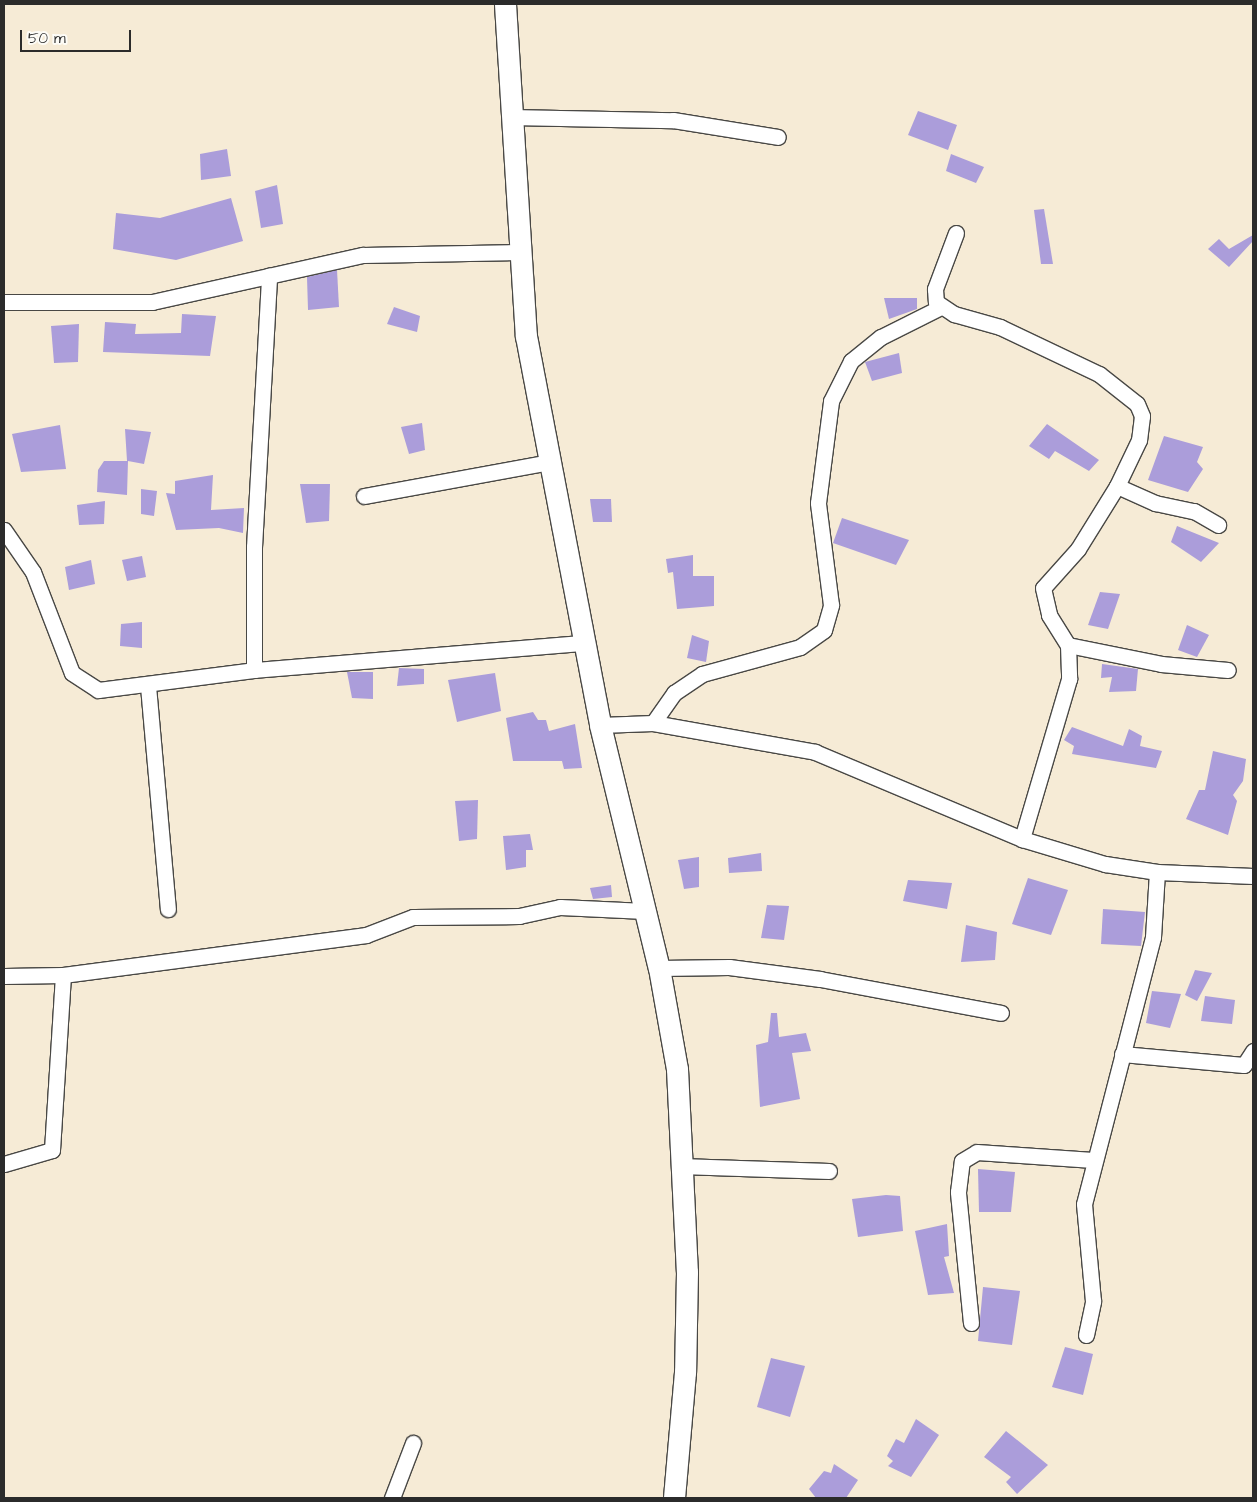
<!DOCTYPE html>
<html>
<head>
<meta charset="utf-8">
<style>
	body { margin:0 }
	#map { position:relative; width:1257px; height:1502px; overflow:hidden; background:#f6ebd6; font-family:"Architects Daughter",sans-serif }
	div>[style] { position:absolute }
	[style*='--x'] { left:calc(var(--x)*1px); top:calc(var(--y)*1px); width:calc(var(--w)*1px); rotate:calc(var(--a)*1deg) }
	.building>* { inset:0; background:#ab9dda }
	.roads { filter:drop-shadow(1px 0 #494845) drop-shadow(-1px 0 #494845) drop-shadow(0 1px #494845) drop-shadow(0 -1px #494845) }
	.minor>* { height:15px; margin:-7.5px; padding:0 7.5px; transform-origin:7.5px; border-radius:7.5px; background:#fff }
	.secondary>* { height:21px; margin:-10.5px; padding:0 10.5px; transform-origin:10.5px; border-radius:10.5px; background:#fff }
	span { translate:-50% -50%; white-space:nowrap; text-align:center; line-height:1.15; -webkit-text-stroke:5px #fdfcf7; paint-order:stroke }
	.frame { position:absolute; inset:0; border:5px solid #2b2b2b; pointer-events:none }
	.scale { position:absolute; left:20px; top:30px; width:111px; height:22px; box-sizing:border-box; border:2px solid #2b2b2b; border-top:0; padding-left:6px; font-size:15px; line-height:18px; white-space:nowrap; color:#2b2b2b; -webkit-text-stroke:4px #fdfcf7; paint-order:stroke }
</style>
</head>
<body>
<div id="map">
	<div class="building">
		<div style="clip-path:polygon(918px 111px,957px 125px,948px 150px,908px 135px)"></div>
		<div style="clip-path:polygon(227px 149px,231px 176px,201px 180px,200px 154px)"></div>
		<div style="clip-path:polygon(951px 154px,984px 167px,976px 183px,946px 171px)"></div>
		<div style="clip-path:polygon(277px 185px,283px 224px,261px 228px,255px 191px)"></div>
		<div style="clip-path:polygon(231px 198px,243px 241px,176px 260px,113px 249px,116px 213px,160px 218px)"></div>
		<div style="clip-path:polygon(1044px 209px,1053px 264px,1041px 264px,1034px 210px)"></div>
		<div style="clip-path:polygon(1253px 235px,1253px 241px,1229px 267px,1208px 249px,1219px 239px,1229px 249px)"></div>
		<div style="clip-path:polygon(337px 270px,339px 307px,308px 310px,307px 277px)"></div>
		<div style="clip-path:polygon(884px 298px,917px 298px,917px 309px,889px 319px)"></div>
		<div style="clip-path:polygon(394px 307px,420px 316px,417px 332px,387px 324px)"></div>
		<div style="clip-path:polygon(182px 314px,216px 316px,210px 356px,103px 352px,105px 322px,136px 324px,135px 334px,181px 333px)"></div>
		<div style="clip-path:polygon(79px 324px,78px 362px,54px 363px,51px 326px)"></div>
		<div style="clip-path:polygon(899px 353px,902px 373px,872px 381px,865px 362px)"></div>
		<div style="clip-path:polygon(422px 423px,425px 450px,409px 454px,401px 427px)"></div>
		<div style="clip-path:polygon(1047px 424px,1099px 460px,1089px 471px,1055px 451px,1049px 459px,1029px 446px)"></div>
		<div style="clip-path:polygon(60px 425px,66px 469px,21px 472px,12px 434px)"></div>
		<div style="clip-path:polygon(125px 429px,151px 432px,144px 464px,128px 461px,127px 495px,97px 492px,98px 470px,104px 461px,127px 461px)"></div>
		<div style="clip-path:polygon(1164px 436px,1203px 447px,1197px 462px,1203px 469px,1188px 492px,1148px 480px)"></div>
		<div style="clip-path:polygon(213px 475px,211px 510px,244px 508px,243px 533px,219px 528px,176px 530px,166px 493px,175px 494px,175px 481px)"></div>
		<div style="clip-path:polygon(300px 484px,330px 484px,329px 521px,306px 523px)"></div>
		<div style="clip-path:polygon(141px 489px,157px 491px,154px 516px,141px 514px)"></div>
		<div style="clip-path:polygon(590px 499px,611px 499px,612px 522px,593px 522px)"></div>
		<div style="clip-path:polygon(105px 501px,104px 524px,79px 525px,77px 505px)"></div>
		<div style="clip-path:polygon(842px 518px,909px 540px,896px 565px,833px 543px)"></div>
		<div style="clip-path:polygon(1177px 526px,1219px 543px,1201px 562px,1171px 542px)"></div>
		<div style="clip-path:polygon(693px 555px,693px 576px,714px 576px,714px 606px,677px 609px,673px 572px,668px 573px,666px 559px)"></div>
		<div style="clip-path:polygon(142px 556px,146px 577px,127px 581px,122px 560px)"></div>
		<div style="clip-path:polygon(91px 560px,95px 584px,69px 590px,65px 567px)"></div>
		<div style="clip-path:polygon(1100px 592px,1120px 594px,1108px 629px,1088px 625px)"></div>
		<div style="clip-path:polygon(142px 622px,142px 648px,120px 646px,121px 624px)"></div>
		<div style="clip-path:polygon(1187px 625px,1209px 635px,1197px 657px,1178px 650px)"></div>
		<div style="clip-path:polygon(692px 635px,709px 641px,706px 662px,687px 658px)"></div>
		<div style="clip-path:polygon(1102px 664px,1138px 669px,1136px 691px,1109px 692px,1112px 677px,1101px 678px)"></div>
		<div style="clip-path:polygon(399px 668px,424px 669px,424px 684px,397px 686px)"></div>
		<div style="clip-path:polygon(347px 672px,373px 672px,373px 699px,352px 698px)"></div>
		<div style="clip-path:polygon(495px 673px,501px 711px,457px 722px,448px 680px)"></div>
		<div style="clip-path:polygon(533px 712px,538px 720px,546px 720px,549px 731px,575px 724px,582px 768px,564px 769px,562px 761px,513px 761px,506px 718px)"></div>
		<div style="clip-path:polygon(1072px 727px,1123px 746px,1129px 729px,1142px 736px,1140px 746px,1162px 751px,1156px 768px,1072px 754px,1074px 746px,1064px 740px)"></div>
		<div style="clip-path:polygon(1213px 751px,1246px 759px,1243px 781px,1233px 795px,1237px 801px,1228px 835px,1186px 819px,1199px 790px,1205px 790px)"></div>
		<div style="clip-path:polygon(478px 800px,477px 839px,459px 841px,455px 801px)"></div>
		<div style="clip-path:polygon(530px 834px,533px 850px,526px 850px,526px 867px,506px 870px,503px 836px)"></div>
		<div style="clip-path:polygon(761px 853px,762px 871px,729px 873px,728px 858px)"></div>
		<div style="clip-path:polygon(699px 857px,699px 887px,684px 889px,678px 860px)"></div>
		<div style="clip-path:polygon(1028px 878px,1068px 890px,1051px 935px,1012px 924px)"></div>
		<div style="clip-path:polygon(908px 880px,952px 883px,947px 909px,903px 901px)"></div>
		<div style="clip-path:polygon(611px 885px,612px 897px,593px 899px,590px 888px)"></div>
		<div style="clip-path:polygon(767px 905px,789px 906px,784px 940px,761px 938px)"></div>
		<div style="clip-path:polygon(1103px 909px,1145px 912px,1141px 946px,1101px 944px)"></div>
		<div style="clip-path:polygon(966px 925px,997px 932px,995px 960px,961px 962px)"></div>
		<div style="clip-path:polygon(1195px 970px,1212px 973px,1197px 1001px,1185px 995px)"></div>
		<div style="clip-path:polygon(1152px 991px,1181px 994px,1170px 1028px,1146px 1023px)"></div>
		<div style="clip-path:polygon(1205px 996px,1235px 1000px,1232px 1024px,1201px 1021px)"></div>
		<div style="clip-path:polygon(771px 1013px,777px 1013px,779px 1037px,806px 1033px,811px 1051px,792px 1053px,800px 1099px,760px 1107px,756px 1045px,768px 1042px)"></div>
		<div style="clip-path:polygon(978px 1169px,1015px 1172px,1011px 1212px,979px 1212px)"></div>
		<div style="clip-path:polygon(886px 1195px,900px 1196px,903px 1231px,858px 1237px,852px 1199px)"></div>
		<div style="clip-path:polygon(947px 1224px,949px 1256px,944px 1257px,954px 1293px,928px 1295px,915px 1231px)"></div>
		<div style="clip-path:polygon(983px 1287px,1020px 1291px,1012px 1345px,978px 1341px)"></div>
		<div style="clip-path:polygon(1065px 1347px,1093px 1354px,1083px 1395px,1052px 1387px)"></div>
		<div style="clip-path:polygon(771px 1358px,805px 1366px,790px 1417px,757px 1407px)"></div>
		<div style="clip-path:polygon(916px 1419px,939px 1435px,911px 1477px,888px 1466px,893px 1461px,887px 1456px,896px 1439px,904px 1443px)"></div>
		<div style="clip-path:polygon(1006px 1431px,1048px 1465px,1017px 1494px,1006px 1482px,1011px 1477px,984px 1457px)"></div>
		<div style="clip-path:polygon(834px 1464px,858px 1480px,846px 1498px,816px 1498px,809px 1489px,824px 1471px,831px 1473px)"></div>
	</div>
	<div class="roads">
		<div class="minor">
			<div style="--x:510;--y:117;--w:163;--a:1.1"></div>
			<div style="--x:673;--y:120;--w:106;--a:9.2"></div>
			<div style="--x:956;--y:233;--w:60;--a:110.6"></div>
			<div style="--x:935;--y:289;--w:13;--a:86"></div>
			<div style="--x:936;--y:302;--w:22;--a:34"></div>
			<div style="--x:954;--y:314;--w:48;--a:15.8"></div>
			<div style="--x:1000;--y:327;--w:110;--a:25.4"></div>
			<div style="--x:1099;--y:374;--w:48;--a:38.3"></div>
			<div style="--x:1137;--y:404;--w:13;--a:67"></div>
			<div style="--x:1142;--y:416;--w:24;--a:97"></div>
			<div style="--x:1139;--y:440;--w:51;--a:115.6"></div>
			<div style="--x:1117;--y:486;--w:74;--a:121.8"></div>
			<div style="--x:1078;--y:549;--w:52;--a:131.9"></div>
			<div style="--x:1043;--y:588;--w:28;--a:77"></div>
			<div style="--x:1049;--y:615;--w:36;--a:58"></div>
			<div style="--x:1068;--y:645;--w:34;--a:88"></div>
			<div style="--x:1069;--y:679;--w:167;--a:106.4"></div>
			<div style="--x:4;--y:302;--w:148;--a:0"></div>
			<div style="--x:152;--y:302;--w:216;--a:-12.6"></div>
			<div style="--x:363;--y:255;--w:155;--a:-1.1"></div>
			<div style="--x:1117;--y:486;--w:42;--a:24.1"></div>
			<div style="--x:1155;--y:503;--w:40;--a:12"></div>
			<div style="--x:1194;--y:511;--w:28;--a:30"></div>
			<div style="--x:364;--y:496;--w:189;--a:-10.4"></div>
			<div style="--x:4;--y:530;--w:51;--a:55.4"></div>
			<div style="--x:33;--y:572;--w:108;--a:68.9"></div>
			<div style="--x:72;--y:673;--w:31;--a:33"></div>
			<div style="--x:98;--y:690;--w:157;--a:-7.3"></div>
			<div style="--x:254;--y:670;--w:330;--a:-4.7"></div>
			<div style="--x:1068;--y:645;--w:95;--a:11.5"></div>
			<div style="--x:1161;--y:664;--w:67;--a:5.1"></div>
			<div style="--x:254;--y:670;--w:123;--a:-90"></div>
			<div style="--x:254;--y:547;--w:272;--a:-86.8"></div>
			<div style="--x:148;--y:686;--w:224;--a:84.9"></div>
			<div style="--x:653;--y:723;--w:37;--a:-55"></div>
			<div style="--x:674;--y:693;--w:34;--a:-34"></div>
			<div style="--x:702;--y:674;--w:102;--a:-15.4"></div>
			<div style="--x:800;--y:647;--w:29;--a:-35"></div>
			<div style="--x:824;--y:630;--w:26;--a:-74"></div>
			<div style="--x:831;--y:605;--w:103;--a:-97.3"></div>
			<div style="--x:818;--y:503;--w:103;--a:-82.7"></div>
			<div style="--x:831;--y:401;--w:45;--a:-63.4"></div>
			<div style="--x:851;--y:361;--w:38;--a:-39"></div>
			<div style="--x:881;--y:337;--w:67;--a:-26.6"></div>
			<div style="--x:600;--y:725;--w:53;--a:-2.2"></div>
			<div style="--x:653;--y:723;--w:165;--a:10.1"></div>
			<div style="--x:815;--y:752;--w:225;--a:22.8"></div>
			<div style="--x:1022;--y:839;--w:87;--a:16.8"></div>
			<div style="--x:1105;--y:864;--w:53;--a:8.7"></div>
			<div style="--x:1157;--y:872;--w:96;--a:2.4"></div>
			<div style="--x:659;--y:968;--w:70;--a:-0.8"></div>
			<div style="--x:729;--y:967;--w:92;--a:7.5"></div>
			<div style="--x:820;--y:979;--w:184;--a:10.6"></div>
			<div style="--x:4;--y:976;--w:59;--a:-1"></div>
			<div style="--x:63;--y:975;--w:306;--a:-7.5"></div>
			<div style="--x:366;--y:935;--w:50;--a:-21"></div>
			<div style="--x:413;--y:917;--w:106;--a:-0.5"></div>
			<div style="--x:519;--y:916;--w:42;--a:-12.4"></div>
			<div style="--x:560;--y:907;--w:85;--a:2.7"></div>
			<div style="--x:1122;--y:1054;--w:122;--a:5.2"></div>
			<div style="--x:1244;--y:1065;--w:17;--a:-57"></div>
			<div style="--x:4;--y:1164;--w:50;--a:-16.3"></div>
			<div style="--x:52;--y:1150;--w:175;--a:-86.4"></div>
			<div style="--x:680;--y:1166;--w:149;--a:1.9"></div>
			<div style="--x:971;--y:1323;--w:132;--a:-95.7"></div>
			<div style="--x:958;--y:1192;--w:31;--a:-83"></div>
			<div style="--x:962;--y:1161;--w:17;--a:-31"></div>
			<div style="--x:977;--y:1152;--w:116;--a:3.9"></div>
			<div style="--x:1086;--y:1335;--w:35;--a:-78"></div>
			<div style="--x:1093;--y:1301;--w:97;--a:-95.3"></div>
			<div style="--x:1084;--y:1204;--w:276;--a:-75.5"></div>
			<div style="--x:1153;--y:937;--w:65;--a:-86.5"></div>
			<div style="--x:392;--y:1498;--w:59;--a:-69.1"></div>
		</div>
		<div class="secondary">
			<div style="--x:505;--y:4;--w:333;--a:86.4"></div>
			<div style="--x:526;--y:336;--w:396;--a:79.2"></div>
			<div style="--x:600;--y:725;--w:250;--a:76.4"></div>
			<div style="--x:659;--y:968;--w:103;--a:79.9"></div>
			<div style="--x:677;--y:1069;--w:203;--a:87.2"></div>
			<div style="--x:687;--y:1272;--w:100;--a:91.1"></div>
			<div style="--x:685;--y:1372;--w:126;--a:95"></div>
		</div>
	</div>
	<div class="frame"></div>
	<div class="scale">50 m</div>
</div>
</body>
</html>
